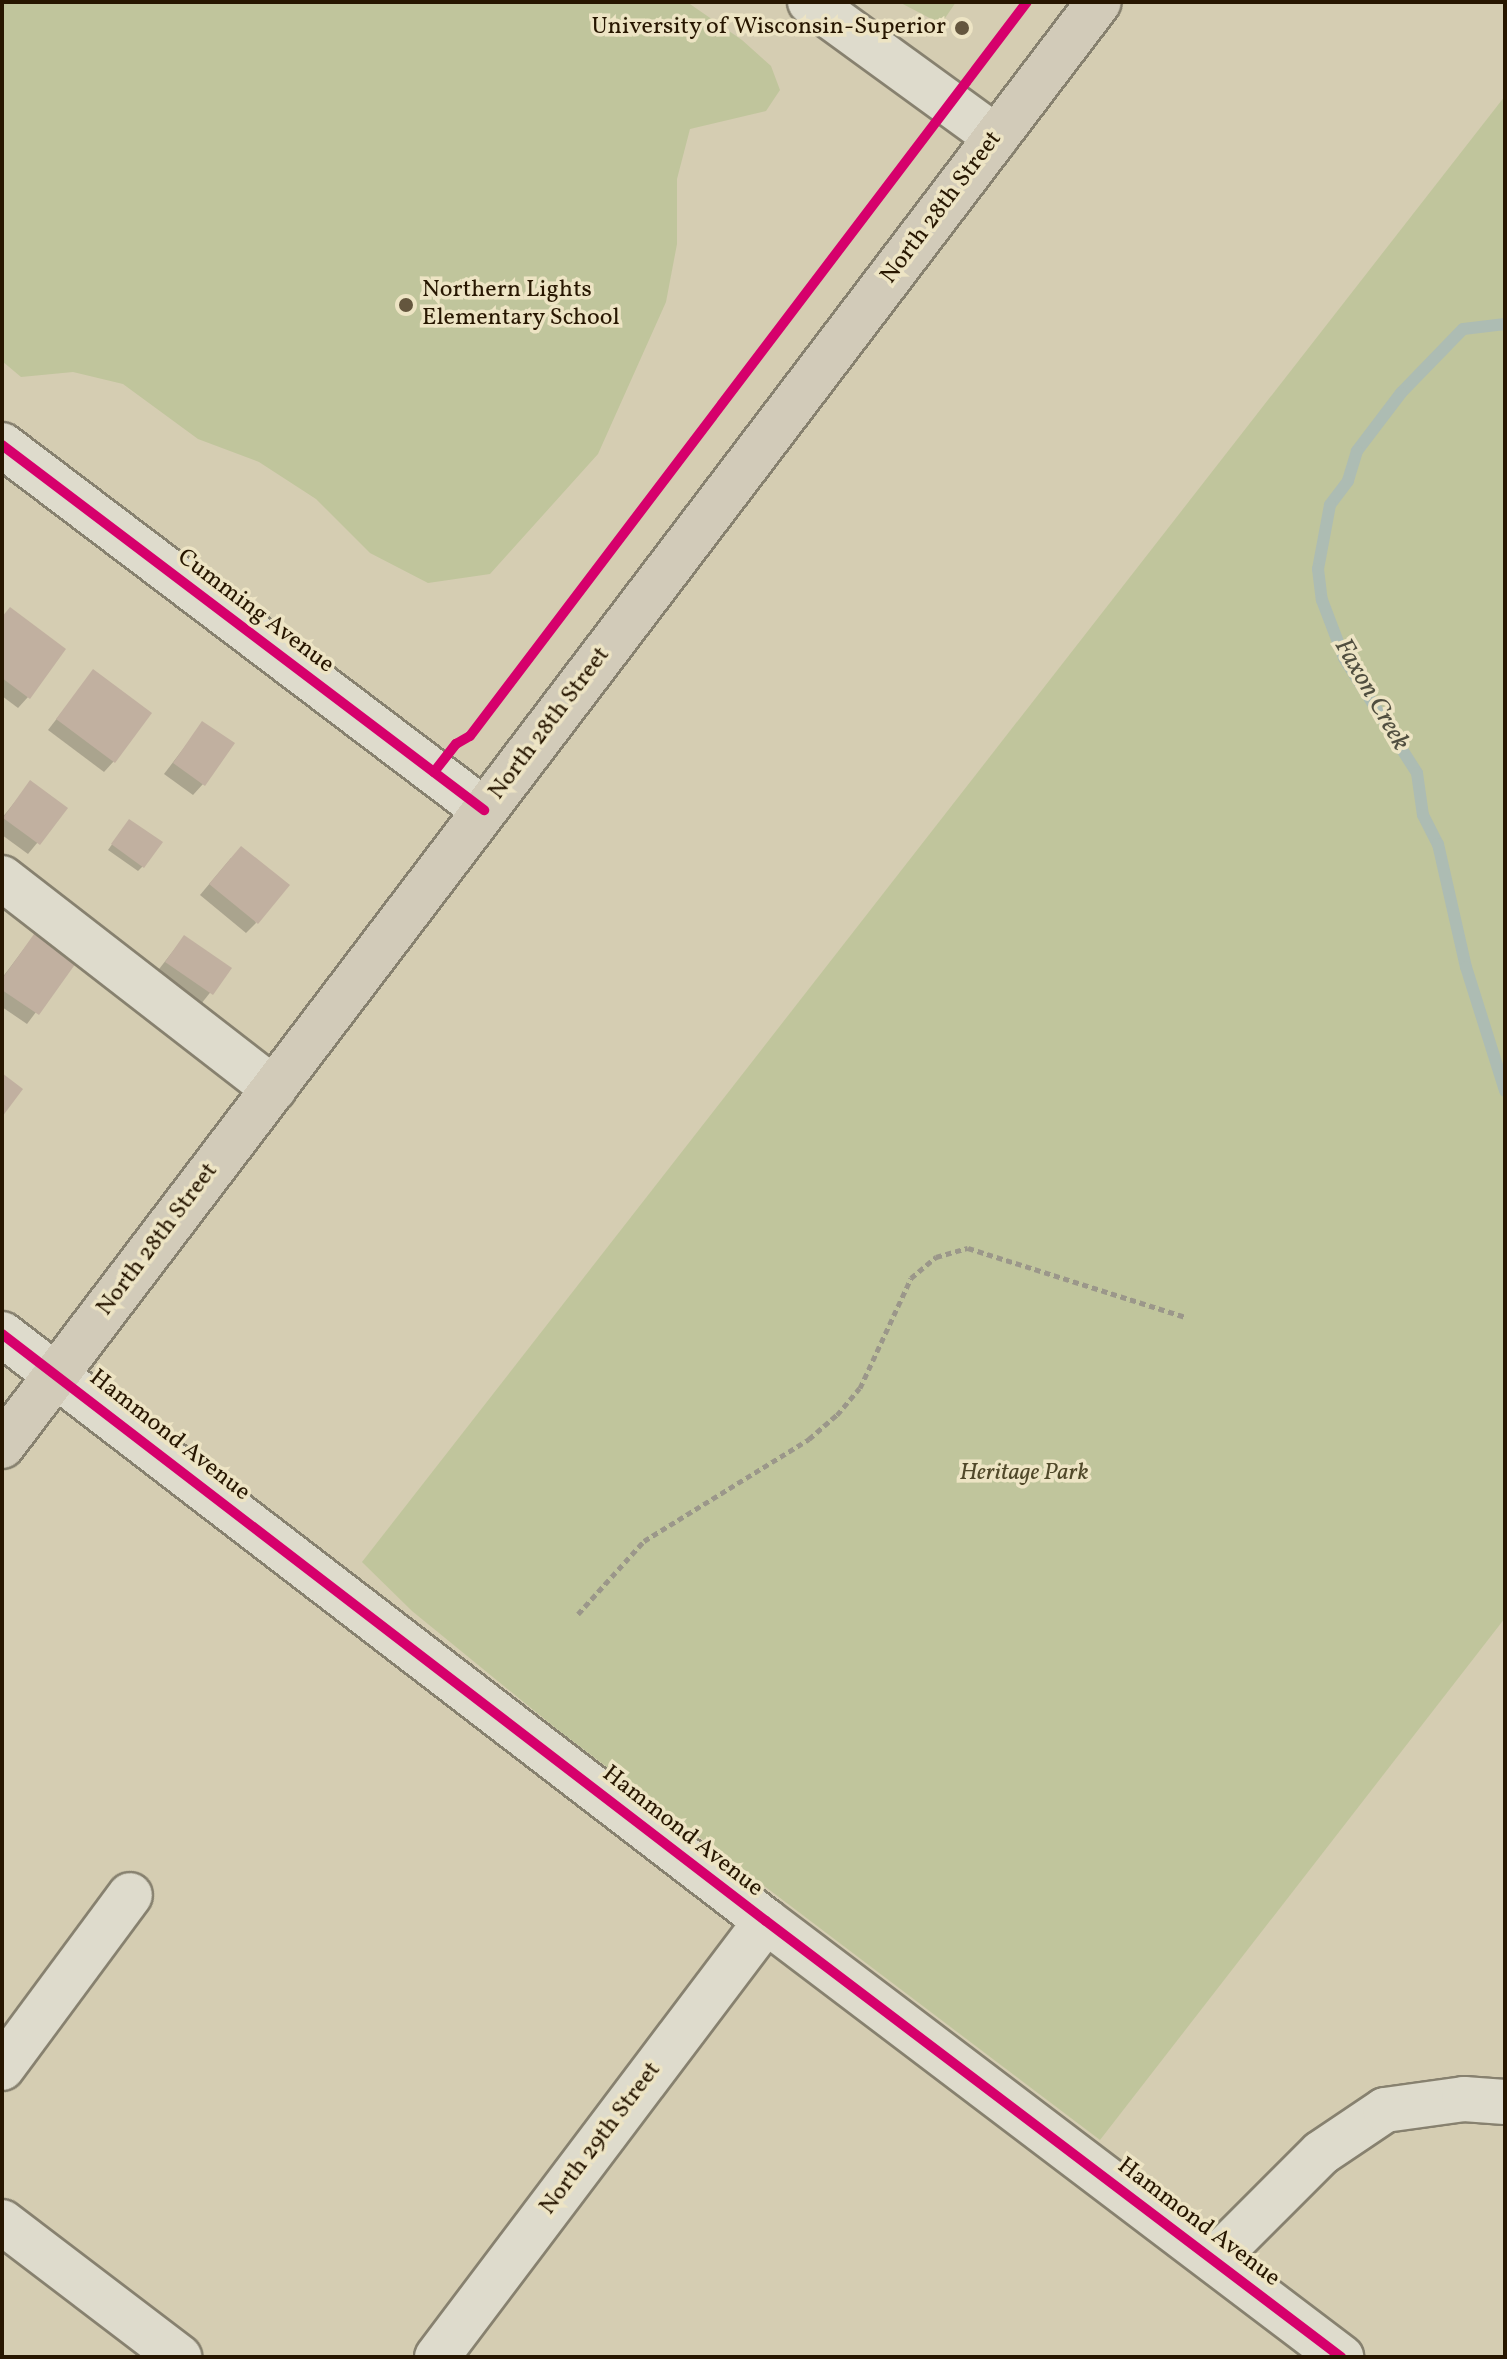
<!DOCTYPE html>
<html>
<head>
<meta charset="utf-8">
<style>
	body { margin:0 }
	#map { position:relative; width:1507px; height:2359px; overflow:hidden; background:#d5cdb2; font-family:Vollkorn,serif }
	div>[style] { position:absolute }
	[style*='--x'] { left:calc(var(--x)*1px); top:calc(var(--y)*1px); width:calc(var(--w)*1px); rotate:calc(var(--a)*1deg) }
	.green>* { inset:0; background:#c0c59c }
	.shadow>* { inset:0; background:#0003 }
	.stream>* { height:12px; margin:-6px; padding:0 6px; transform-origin:6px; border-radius:6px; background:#adbcb3 }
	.building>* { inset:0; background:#c1b0a0 }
	.path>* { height:5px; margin-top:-2.5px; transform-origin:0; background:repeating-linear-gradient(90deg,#9b978a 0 6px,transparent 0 10px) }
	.roads { filter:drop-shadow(2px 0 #87816f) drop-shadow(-2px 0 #87816f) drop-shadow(0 2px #87816f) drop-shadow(0 -2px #87816f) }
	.minor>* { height:44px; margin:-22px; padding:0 22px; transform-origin:22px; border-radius:22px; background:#dedbcc }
	.major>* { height:44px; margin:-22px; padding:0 22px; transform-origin:22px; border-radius:22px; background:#d2cbb9 }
	.cycleway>* { height:10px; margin:-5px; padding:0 5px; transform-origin:5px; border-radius:5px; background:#d6006c }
	.dots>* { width:22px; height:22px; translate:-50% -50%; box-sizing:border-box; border:4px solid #ede4c4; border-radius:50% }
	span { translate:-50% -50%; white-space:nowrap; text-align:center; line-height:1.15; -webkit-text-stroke:7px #ede4c4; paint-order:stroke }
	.poi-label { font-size:24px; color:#271600 }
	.right { translate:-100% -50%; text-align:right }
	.left { translate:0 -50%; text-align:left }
	.street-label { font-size:24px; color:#271600 }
	.park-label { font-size:24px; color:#504829; font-style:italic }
	.water-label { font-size:26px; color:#504e3f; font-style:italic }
	.frame { position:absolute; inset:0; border:4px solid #271600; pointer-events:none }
</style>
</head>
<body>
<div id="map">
	<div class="green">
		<div style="clip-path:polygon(2px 2px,687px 2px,742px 40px,771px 66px,780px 90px,766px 111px,690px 129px,677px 179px,677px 244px,666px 302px,598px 454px,490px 574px,428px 583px,370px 553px,316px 499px,259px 462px,198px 439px,123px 384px,73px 372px,21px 377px,2px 361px)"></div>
		<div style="clip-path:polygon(899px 2px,956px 2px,941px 24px)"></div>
		<div style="clip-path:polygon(1505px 96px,1505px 1618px,1100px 2140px,558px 1730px,412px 1611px,362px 1562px)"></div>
	</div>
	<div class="shadow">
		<div style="clip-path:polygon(2px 617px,28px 697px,18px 708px,2px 696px)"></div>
		<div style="clip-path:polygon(93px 672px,114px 761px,104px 772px,48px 730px)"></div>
		<div style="clip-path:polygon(203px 723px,203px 784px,193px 795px,164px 774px)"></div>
		<div style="clip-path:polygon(30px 783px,65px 809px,28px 854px,2px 835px,2px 818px)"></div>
		<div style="clip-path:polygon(125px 826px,143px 866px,138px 871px,108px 850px)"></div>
		<div style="clip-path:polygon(231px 858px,256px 923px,246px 933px,200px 895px)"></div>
		<div style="clip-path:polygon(39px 929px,78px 956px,27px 1024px,2px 1007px,2px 978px)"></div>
		<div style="clip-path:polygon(184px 937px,229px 969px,201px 1004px,156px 973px)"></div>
	</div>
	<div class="stream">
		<div style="--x:1505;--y:324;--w:42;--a:173.2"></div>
		<div style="--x:1463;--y:329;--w:89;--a:134.1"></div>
		<div style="--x:1401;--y:393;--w:73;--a:127.2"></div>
		<div style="--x:1357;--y:451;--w:31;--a:107"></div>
		<div style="--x:1348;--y:481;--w:30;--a:127"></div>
		<div style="--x:1330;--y:505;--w:65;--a:100.6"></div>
		<div style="--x:1318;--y:569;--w:31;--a:83"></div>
		<div style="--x:1322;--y:600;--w:62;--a:69.2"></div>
		<div style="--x:1344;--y:658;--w:136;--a:57.6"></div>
		<div style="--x:1417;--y:773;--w:42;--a:81.9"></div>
		<div style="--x:1423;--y:815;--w:33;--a:63"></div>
		<div style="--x:1438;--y:844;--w:126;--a:77.2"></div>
		<div style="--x:1466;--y:967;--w:130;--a:72.5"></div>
	</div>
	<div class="building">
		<div style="clip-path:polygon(10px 607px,66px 649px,30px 699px,2px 678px,2px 617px)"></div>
		<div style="clip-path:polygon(93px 669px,152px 713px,115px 763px,56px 719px)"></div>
		<div style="clip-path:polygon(202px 721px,235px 743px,205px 786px,173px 763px)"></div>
		<div style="clip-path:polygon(30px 780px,68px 808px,40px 845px,3px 818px)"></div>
		<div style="clip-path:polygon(129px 819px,163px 842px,144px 868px,111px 844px)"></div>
		<div style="clip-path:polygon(241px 846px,290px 885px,258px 924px,209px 884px)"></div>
		<div style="clip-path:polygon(39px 927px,81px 956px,39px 1015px,2px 990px,2px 979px)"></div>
		<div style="clip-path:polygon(184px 935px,232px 968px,213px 995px,165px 962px)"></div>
		<div style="clip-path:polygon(2px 1073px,23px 1089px,2px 1117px)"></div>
	</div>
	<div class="path">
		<div style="--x:578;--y:1614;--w:98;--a:-47.9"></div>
		<div style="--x:644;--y:1541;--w:194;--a:-31.7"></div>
		<div style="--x:809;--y:1439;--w:37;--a:-41"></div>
		<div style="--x:837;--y:1415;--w:35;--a:-50"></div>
		<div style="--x:860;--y:1388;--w:121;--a:-65.1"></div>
		<div style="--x:911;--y:1278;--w:33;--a:-40"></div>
		<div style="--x:936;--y:1257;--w:33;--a:-16"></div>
		<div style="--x:968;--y:1248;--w:229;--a:17.6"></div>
	</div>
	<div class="roads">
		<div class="minor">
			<div style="--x:810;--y:2;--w:230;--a:36"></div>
			<div style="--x:2;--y:445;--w:605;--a:37.14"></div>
			<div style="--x:2;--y:878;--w:344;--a:37.8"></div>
			<div style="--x:2;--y:1334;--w:963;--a:37.54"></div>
			<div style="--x:766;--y:1921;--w:722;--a:37.17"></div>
			<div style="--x:2;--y:2068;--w:215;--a:-53.5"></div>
			<div style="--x:2;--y:2222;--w:223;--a:37.3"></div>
			<div style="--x:1214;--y:2260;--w:151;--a:-45"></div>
			<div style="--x:1321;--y:2153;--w:77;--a:-33.9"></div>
			<div style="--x:1385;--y:2110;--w:80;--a:-7.9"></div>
			<div style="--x:1464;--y:2099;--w:41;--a:4.2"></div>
			<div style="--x:437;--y:2357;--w:546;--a:-52.96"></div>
		</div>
		<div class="major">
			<div style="--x:2;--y:1446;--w:1813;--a:-52.78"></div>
		</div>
	</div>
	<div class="cycleway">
		<div style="--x:2;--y:445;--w:605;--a:37.14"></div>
		<div style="--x:434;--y:772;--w:36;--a:-52"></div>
		<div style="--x:456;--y:744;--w:16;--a:-30"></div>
		<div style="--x:470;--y:736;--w:921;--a:-52.81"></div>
		<div style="--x:2;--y:1334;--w:963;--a:37.54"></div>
		<div style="--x:766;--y:1921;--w:722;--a:37.17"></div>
	</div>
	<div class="dots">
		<div style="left:962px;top:28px;background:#64563e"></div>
		<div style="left:406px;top:305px;background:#64563e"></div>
	</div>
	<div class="poi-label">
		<span class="right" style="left:946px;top:28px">University of Wisconsin-Superior</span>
		<span class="left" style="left:422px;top:305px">Northern Lights<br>Elementary School</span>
	</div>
	<div class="street-label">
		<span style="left:942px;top:208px;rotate:-53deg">North 28th Street</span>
		<span style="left:255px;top:612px;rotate:37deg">Cumming Avenue</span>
		<span style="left:550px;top:724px;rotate:-53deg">North 28th Street</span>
		<span style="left:158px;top:1240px;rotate:-53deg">North 28th Street</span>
		<span style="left:169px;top:1436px;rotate:38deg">Hammond Avenue</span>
		<span style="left:682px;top:1832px;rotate:38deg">Hammond Avenue</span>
		<span style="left:601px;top:2139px;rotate:-53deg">North 29th Street</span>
		<span style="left:1198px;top:2223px;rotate:37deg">Hammond Avenue</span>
	</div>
	<div class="park-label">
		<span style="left:1024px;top:1474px">Heritage Park</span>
	</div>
	<div class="water-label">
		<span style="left:1371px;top:695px;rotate:60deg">Faxon Creek</span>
	</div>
	<div class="frame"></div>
</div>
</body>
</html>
